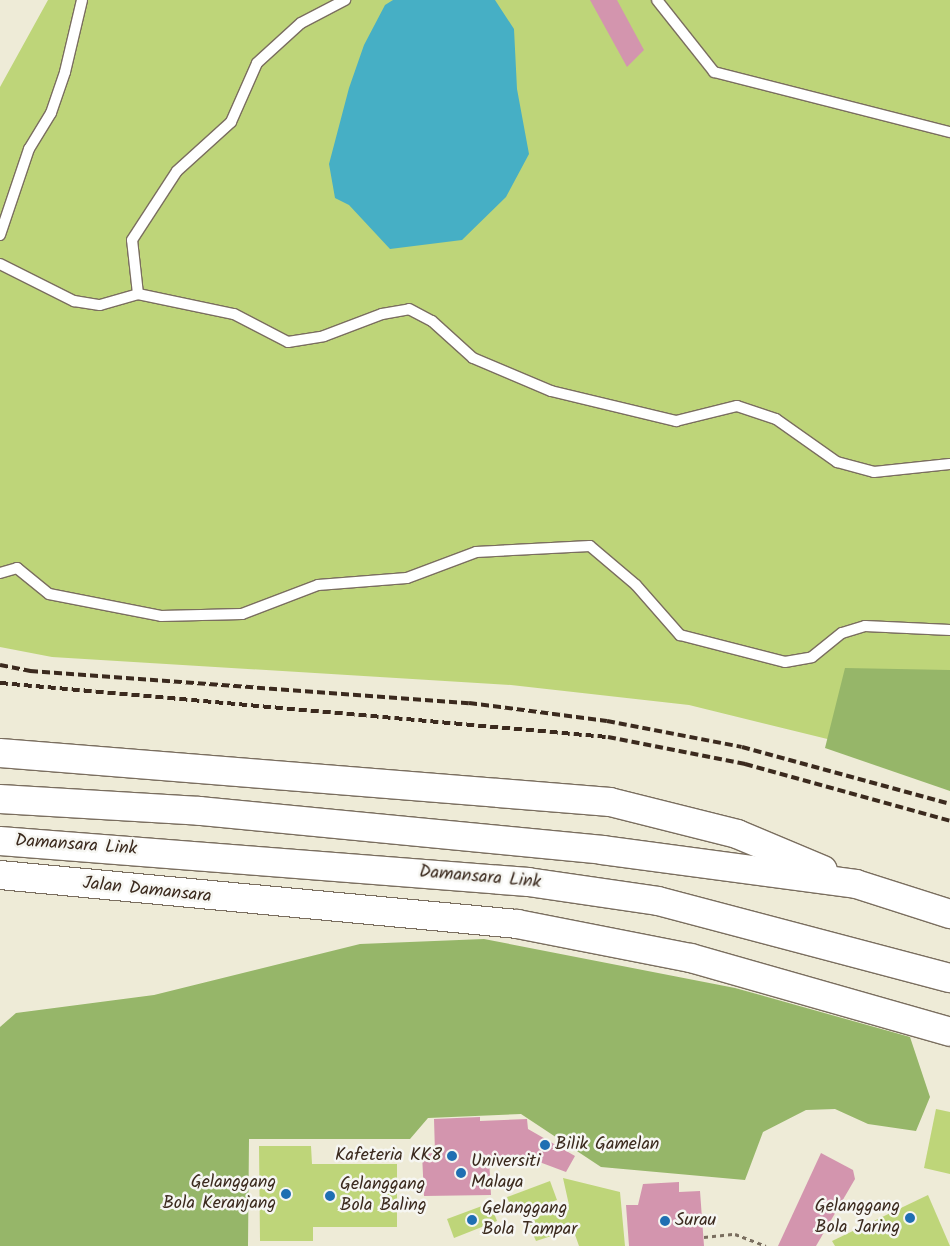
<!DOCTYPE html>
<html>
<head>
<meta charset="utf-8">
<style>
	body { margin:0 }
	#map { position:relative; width:950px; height:1246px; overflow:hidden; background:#eeebd7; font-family:Kalam,sans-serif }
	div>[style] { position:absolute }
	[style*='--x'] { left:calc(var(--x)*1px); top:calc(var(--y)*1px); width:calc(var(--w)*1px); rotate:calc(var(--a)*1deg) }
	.green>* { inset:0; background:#bed579 }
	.forest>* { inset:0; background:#96b669 }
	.water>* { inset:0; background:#46afc5 }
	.building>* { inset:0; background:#d395ae }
	.path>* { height:3px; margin-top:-1.5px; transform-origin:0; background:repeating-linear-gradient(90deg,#7a6e5f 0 4px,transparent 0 8px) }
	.roads { filter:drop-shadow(1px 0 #7a6e5f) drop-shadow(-1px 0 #7a6e5f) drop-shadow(0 1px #7a6e5f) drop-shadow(0 -1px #7a6e5f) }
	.service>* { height:10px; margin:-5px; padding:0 5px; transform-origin:5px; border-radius:5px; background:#fff }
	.primary>* { height:28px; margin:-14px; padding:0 14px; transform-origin:14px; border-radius:14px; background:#fff }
	.motorway>* { height:28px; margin:-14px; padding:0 14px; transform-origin:14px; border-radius:14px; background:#fff }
	.rail>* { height:4px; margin-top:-2px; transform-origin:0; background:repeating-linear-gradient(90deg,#3b2a1e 0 8px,transparent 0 12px) }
	.dots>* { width:14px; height:14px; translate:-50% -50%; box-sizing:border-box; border:2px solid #f6f6f2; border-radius:50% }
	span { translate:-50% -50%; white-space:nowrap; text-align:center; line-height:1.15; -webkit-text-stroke:5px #f6f6f2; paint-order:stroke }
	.street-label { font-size:18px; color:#3b2a1e }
	.poi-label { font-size:18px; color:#3b2a1e }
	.left { translate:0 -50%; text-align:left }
	.right { translate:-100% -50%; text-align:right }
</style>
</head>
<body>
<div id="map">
	<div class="green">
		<div style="clip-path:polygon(48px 0,950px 0,950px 769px,689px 705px,511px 685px,52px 657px,0 647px,0 87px)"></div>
		<div style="clip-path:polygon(936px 1109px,950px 1112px,950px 1174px,924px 1168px)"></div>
		<div style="clip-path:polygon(259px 1146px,311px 1146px,312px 1164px,397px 1164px,397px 1227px,313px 1227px,313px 1241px,260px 1241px)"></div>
		<div style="clip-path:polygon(563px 1178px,620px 1192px,625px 1246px,579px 1246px,573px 1229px,536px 1241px,527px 1221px,569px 1205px)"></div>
		<div style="clip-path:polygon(550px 1181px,557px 1200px,514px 1215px,507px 1197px)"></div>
		<div style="clip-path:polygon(928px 1195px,950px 1246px,835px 1246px,832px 1241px)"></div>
		<div style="clip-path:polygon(490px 1203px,497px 1221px,454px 1238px,447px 1219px)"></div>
	</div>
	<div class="forest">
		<div style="clip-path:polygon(845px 668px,950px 670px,950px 791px,825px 748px)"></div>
		<div style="clip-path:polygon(484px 939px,735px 988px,910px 1037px,930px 1097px,916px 1131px,868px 1124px,835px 1109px,806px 1110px,763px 1132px,745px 1180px,601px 1167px,521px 1114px,428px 1118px,410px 1139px,249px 1139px,248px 1246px,0 1246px,0 1027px,16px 1013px,154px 995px,360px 944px)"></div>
	</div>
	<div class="water">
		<div style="clip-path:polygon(393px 0,495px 0,514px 29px,517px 89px,529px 154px,506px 197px,462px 240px,390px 249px,349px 205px,335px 198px,329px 164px,349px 88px,364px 45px,385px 5px)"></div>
	</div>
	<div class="building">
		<div style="clip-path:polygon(590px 0,617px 0,644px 50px,627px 67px)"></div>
		<div style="clip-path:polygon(480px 1117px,480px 1121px,527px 1119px,528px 1129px,575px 1156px,566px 1172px,526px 1157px,489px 1158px,491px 1195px,424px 1196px,422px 1154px,435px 1153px,434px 1119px)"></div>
		<div style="clip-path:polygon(821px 1153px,853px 1170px,855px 1179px,816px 1246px,778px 1246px)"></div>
		<div style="clip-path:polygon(679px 1182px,679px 1192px,700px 1191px,704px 1246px,629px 1246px,626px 1205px,638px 1205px,643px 1184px)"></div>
	</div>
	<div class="path">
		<div style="--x:704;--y:1237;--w:31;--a:-6"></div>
		<div style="--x:735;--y:1234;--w:33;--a:21"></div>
	</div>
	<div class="roads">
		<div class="service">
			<div style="--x:657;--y:0;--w:92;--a:51.6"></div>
			<div style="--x:714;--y:72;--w:244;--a:14.3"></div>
			<div style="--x:0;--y:235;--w:91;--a:-71.4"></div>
			<div style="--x:29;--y:149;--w:42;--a:-58.6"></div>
			<div style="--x:51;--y:113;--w:43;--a:-71.1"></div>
			<div style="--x:65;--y:72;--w:74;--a:-76.7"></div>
			<div style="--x:0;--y:264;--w:83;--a:26.6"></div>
			<div style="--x:74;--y:301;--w:26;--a:9"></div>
			<div style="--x:100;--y:305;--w:40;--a:-16"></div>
			<div style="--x:138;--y:294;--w:98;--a:11.8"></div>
			<div style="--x:234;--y:314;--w:61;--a:27.4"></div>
			<div style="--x:288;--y:342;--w:36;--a:-9"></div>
			<div style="--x:324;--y:336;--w:62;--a:-20.8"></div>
			<div style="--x:382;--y:314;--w:27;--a:-10"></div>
			<div style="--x:409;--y:309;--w:26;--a:28"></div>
			<div style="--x:432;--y:321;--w:55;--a:42.1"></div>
			<div style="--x:473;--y:358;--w:85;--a:22.9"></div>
			<div style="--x:551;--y:391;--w:129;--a:13.5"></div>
			<div style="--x:676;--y:421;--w:63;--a:-13.8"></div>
			<div style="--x:737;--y:406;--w:41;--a:18.4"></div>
			<div style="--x:776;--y:419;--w:75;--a:35.2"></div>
			<div style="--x:837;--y:462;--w:38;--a:15"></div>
			<div style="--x:874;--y:472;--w:76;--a:-6"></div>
			<div style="--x:138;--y:294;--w:54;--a:-96.3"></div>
			<div style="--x:132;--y:240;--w:82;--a:-56.9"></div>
			<div style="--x:177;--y:171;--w:73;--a:-42.2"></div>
			<div style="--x:231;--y:122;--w:64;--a:-66.2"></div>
			<div style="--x:257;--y:63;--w:59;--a:-42.3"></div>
			<div style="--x:301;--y:23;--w:50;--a:-27.6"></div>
			<div style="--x:0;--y:573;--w:18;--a:-16"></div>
			<div style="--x:17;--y:568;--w:41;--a:39.1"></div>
			<div style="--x:49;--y:594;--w:114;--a:11.1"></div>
			<div style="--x:161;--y:616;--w:81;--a:-1.4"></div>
			<div style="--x:242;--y:614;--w:81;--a:-20.9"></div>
			<div style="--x:318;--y:585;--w:89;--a:-4.5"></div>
			<div style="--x:407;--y:578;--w:74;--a:-20.6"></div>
			<div style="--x:476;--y:552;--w:114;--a:-3"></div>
			<div style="--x:590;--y:546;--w:60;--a:40.3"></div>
			<div style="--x:636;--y:585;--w:67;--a:48.7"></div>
			<div style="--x:680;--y:635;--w:108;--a:14.4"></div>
			<div style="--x:785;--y:662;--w:27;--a:-10"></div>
			<div style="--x:812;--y:657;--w:38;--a:-39"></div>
			<div style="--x:842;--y:633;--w:24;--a:-17"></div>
			<div style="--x:865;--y:626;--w:85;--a:2.7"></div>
		</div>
		<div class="primary">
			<div style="--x:0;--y:875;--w:519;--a:5.41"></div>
			<div style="--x:517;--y:924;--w:177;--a:11.1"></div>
			<div style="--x:691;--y:958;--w:269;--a:15.9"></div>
		</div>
		<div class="motorway">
			<div style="--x:0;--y:753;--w:612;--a:4.59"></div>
			<div style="--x:610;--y:802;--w:131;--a:14.1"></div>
			<div style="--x:737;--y:834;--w:93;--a:22.7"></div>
			<div style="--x:0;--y:799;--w:200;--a:3.4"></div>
			<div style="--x:200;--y:811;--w:404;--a:5.5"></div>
			<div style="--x:602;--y:850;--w:256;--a:7.6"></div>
			<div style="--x:856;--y:884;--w:99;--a:17.7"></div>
			<div style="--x:0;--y:841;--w:530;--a:4.44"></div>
			<div style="--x:528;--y:882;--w:131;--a:8.3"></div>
			<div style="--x:658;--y:901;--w:302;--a:14.8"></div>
		</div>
	</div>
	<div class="rail">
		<div style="--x:0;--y:665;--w:31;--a:11"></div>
		<div style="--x:30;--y:671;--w:440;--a:4.2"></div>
		<div style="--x:469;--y:703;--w:139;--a:7.4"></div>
		<div style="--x:607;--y:721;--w:137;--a:10.9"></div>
		<div style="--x:742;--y:747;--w:216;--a:15.3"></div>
		<div style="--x:0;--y:683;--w:610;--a:5.08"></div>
		<div style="--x:608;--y:737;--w:140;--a:11.1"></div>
		<div style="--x:745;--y:764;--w:213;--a:15.5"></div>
	</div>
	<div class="dots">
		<div style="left:545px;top:1145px;background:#1f6fb2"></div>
		<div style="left:452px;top:1156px;background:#1f6fb2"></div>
		<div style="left:461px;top:1173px;background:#1f6fb2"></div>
		<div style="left:286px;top:1194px;background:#1f6fb2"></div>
		<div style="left:330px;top:1196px;background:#1f6fb2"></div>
		<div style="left:910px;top:1218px;background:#1f6fb2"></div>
		<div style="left:472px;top:1220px;background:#1f6fb2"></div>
		<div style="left:665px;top:1221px;background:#1f6fb2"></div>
	</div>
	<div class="street-label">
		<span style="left:76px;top:846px;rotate:4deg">Damansara Link</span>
		<span style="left:480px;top:878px;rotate:5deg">Damansara Link</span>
		<span style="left:147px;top:891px;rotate:6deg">Jalan Damansara</span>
	</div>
	<div class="poi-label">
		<span class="left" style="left:555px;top:1145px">Bilik Gamelan</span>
		<span class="right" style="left:442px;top:1156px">Kafeteria KK8</span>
		<span class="left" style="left:471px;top:1173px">Universiti<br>Malaya</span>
		<span class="right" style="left:276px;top:1194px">Gelanggang<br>Bola Keranjang</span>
		<span class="left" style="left:340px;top:1196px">Gelanggang<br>Bola Baling</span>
		<span class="right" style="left:900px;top:1218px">Gelanggang<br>Bola Jaring</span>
		<span class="left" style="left:482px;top:1220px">Gelanggang<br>Bola Tampar</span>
		<span class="left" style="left:675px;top:1221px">Surau</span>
	</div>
</div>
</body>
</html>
